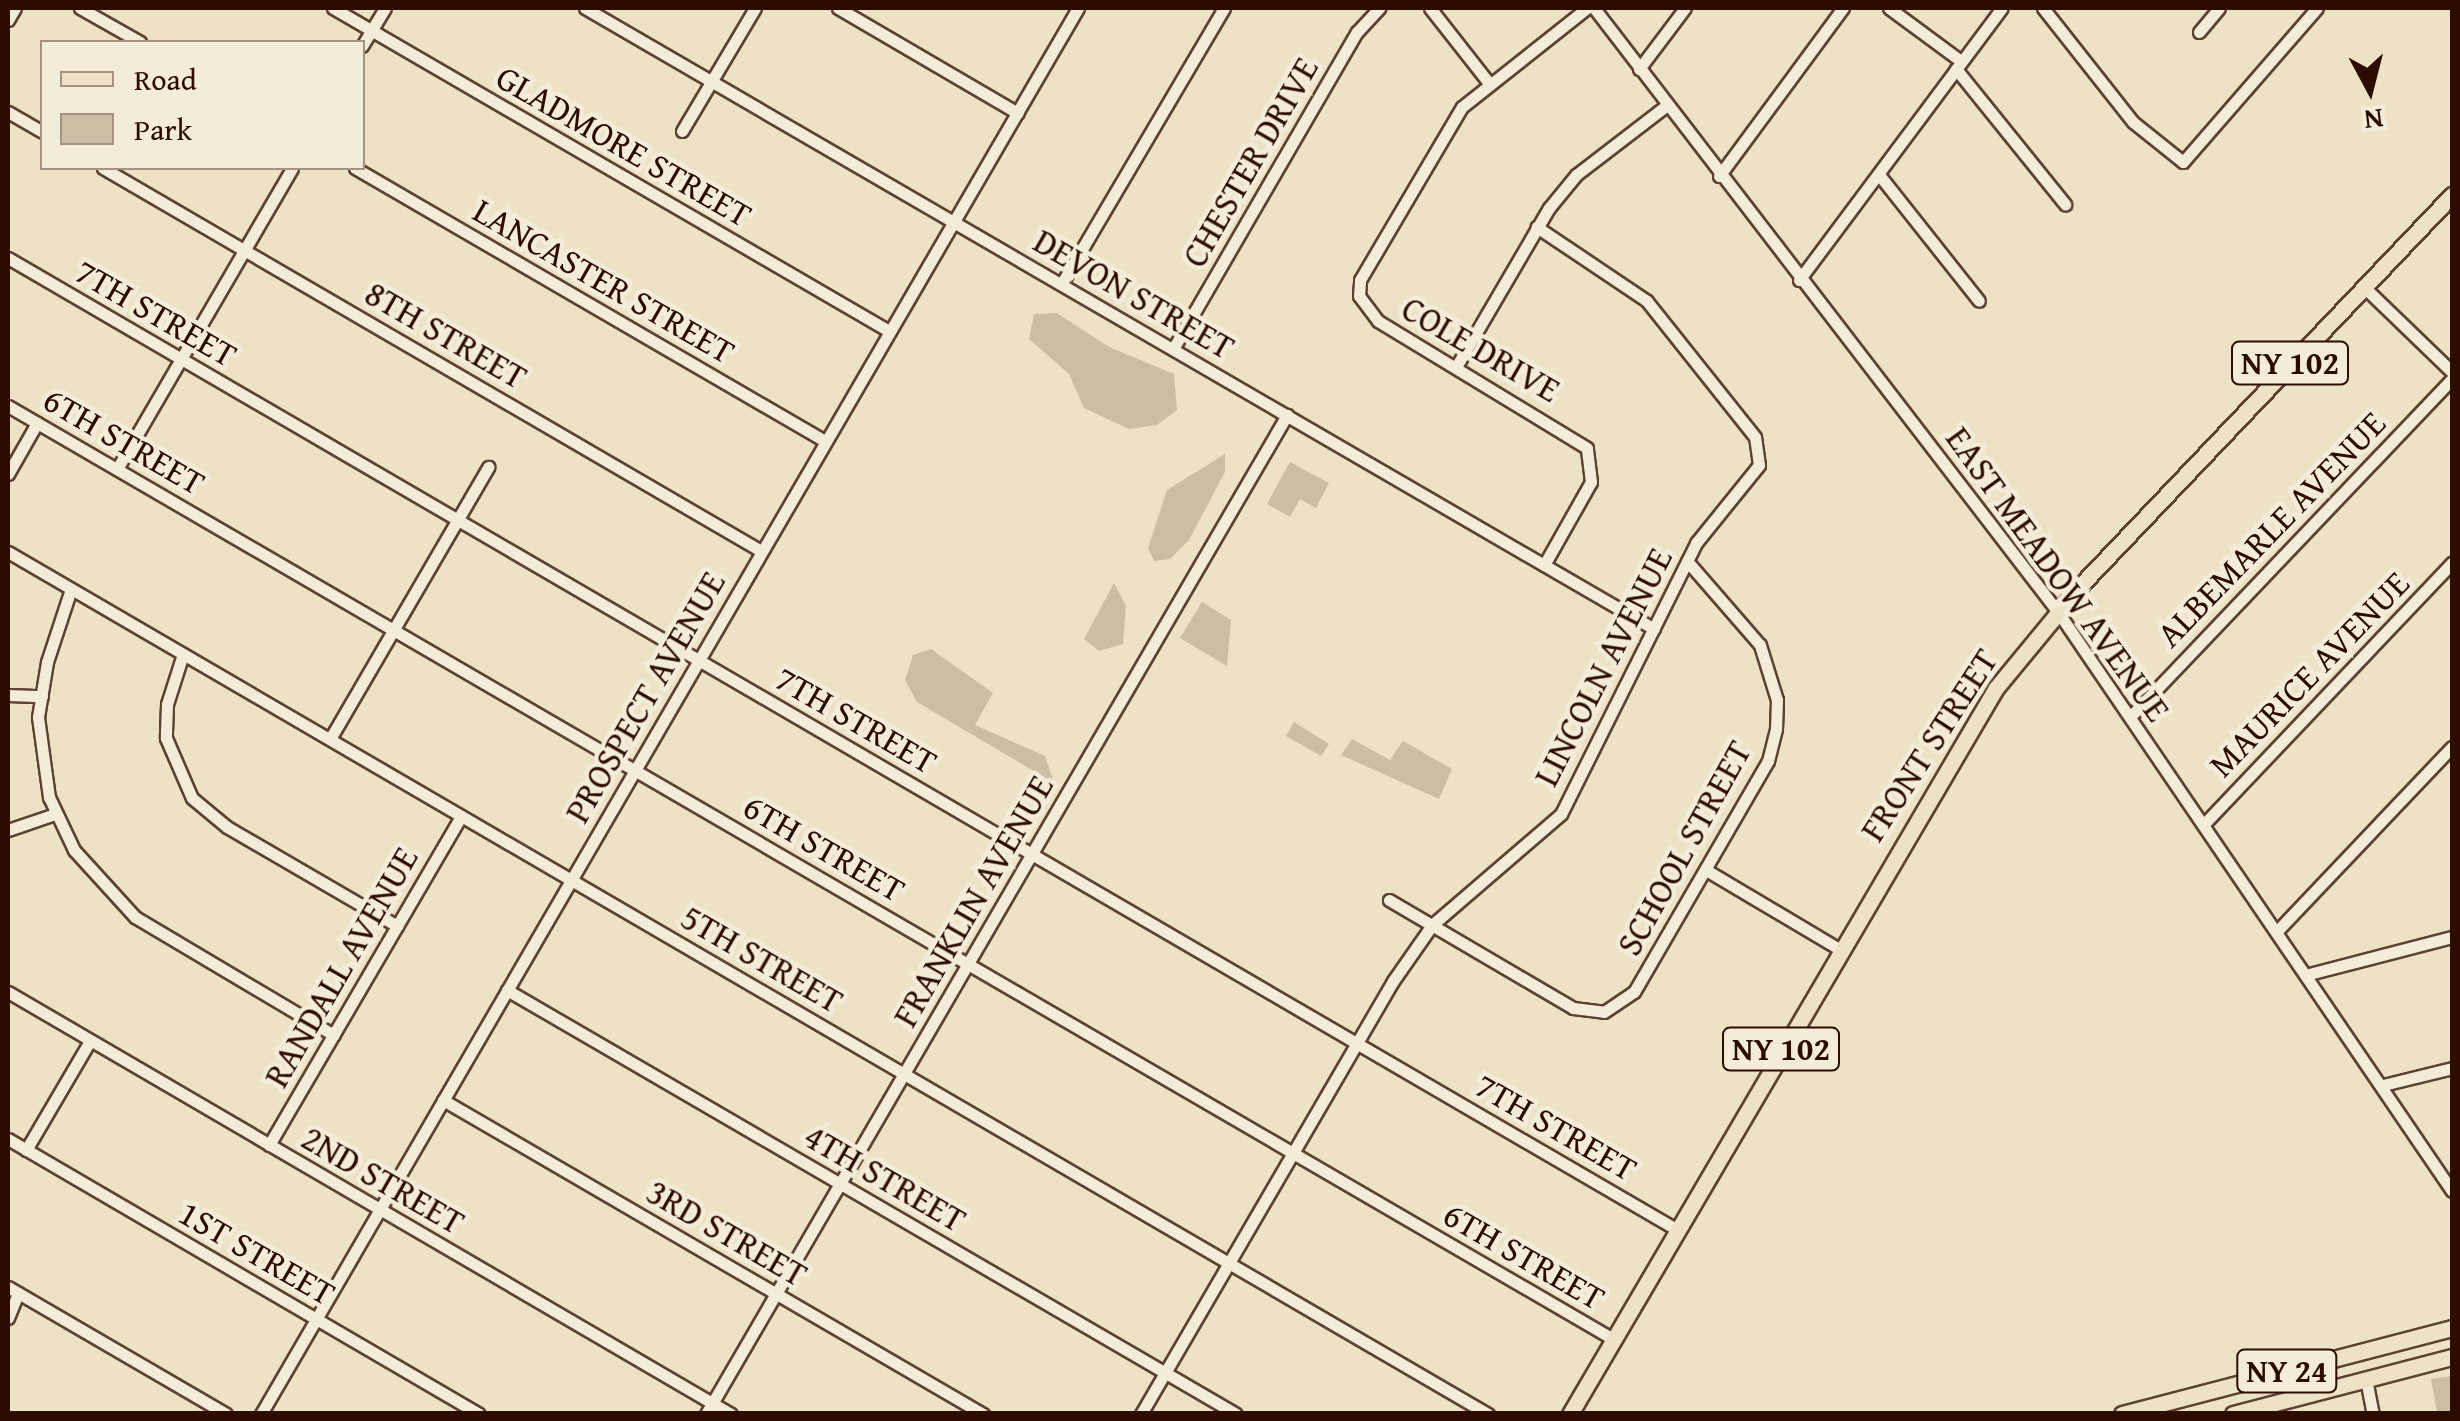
<!DOCTYPE html>
<html>
<head>
<meta charset="utf-8">
<style>
	body { margin:0 }
	#map { position:relative; width:2460px; height:1421px; overflow:hidden; background:#ede2c5; font-family:"Gentium Book Plus",serif }
	div>[style] { position:absolute }
	[style*='--x'] { left:calc(var(--x)*1px); top:calc(var(--y)*1px); width:calc(var(--w)*1px); rotate:calc(var(--a)*1deg) }
	.green>* { inset:0; background:#ccbea4 }
	.roads { filter:drop-shadow(2px 0 #5d4231) drop-shadow(-2px 0 #5d4231) drop-shadow(0 2px #5d4231) drop-shadow(0 -2px #5d4231) }
	.minor>* { height:11px; margin:-5.5px; padding:0 5.5px; transform-origin:5.5px; border-radius:5.5px; background:#f3ecd9 }
	.major>* { height:15px; margin:-7.5px; padding:0 7.5px; transform-origin:7.5px; border-radius:7.5px; background:#ede2c5 }
	span { translate:-50% -50%; white-space:nowrap; text-align:center; line-height:1.15; -webkit-text-stroke:9px #f3ecd9; paint-order:stroke }
	.shield-label span { padding:2px 8px; background:#f3ecd9; border:2px solid; border-radius:8px; -webkit-text-stroke-width:0 }
	.shield-label { font-size:32px; color:#2d0c00; font-weight:700 }
	.street-label { font-size:35px; color:#2d0c00 }
	.frame { position:absolute; inset:0; border:10px solid #2d0c00; pointer-events:none }
	.legend { position:absolute; left:40px; top:40px; width:325px; height:130px; box-sizing:border-box; background:#f3ecd9; border:2px solid #a49282; margin:0; padding:12px 18px; list-style:none; font-size:30px; color:#2d0c00 }
	.legend li { display:flex; align-items:center; gap:20px; height:50px }
	.legend b { width:50px; border:2px solid #a49282 }
	.north { position:absolute; left:2320px; top:40px; width:100px; height:100px; -webkit-text-stroke:8px #f3ecd9; paint-order:stroke; rotate:173deg; font-size:28px; font-weight:700; line-height:40px; text-align:center; color:#2d0c00 }
	.north::after { content:''; display:block; margin:auto; width:35px; height:45px; background:#2d0c00; clip-path:polygon(50% 0,100% 100%,50% 72%,0 100%) }
</style>
</head>
<body>
<div id="map">
	<div class="green">
		<div style="clip-path:polygon(1057px 313px,1109px 347px,1174px 374px,1177px 410px,1157px 425px,1129px 429px,1084px 408px,1069px 374px,1029px 339px,1034px 314px)"></div>
		<div style="clip-path:polygon(1225px 454px,1225px 472px,1189px 540px,1170px 559px,1154px 561px,1148px 548px,1167px 490px)"></div>
		<div style="clip-path:polygon(1290px 462px,1329px 483px,1316px 508px,1300px 499px,1290px 517px,1267px 504px)"></div>
		<div style="clip-path:polygon(1114px 583px,1126px 606px,1123px 644px,1099px 651px,1084px 639px)"></div>
		<div style="clip-path:polygon(1202px 602px,1231px 620px,1227px 666px,1180px 638px)"></div>
		<div style="clip-path:polygon(931px 649px,993px 693px,975px 725px,1045px 756px,1054px 783px,917px 702px,905px 680px,913px 655px)"></div>
		<div style="clip-path:polygon(1294px 722px,1329px 744px,1321px 756px,1286px 736px)"></div>
		<div style="clip-path:polygon(1352px 739px,1390px 760px,1403px 741px,1452px 769px,1439px 799px,1341px 755px)"></div>
		<div style="clip-path:polygon(2452px 1376px,2452px 1413px,2437px 1413px,2431px 1379px)"></div>
	</div>
	<div class="roads">
		<div class="minor">
			<div style="--x:80;--y:8;--w:69;--a:29.5"></div>
			<div style="--x:333;--y:8;--w:643;--a:30.15"></div>
			<div style="--x:585;--y:8;--w:1236;--a:30.15"></div>
			<div style="--x:838;--y:8;--w:208;--a:30.3"></div>
			<div style="--x:1430;--y:8;--w:94;--a:51.9"></div>
			<div style="--x:1594;--y:8;--w:762;--a:52.47"></div>
			<div style="--x:2058;--y:612;--w:700;--a:55.77"></div>
			<div style="--x:1889;--y:8;--w:89;--a:36.4"></div>
			<div style="--x:2043;--y:8;--w:145;--a:51.7"></div>
			<div style="--x:2133;--y:122;--w:64;--a:38.7"></div>
			<div style="--x:2183;--y:162;--w:204;--a:-49"></div>
			<div style="--x:8;--y:20;--w:14;--a:-60"></div>
			<div style="--x:2199;--y:32;--w:31;--a:-50"></div>
			<div style="--x:362;--y:46;--w:44;--a:-58.8"></div>
			<div style="--x:1639;--y:69;--w:76;--a:-53"></div>
			<div style="--x:1956;--y:69;--w:174;--a:51.1"></div>
			<div style="--x:8;--y:112;--w:39;--a:30"></div>
			<div style="--x:682;--y:131;--w:143;--a:-59.3"></div>
			<div style="--x:103;--y:168;--w:761;--a:30.2"></div>
			<div style="--x:355;--y:168;--w:544;--a:30.15"></div>
			<div style="--x:1719;--y:176;--w:209;--a:-53.6"></div>
			<div style="--x:1880;--y:176;--w:159;--a:51.6"></div>
			<div style="--x:8;--y:258;--w:1930;--a:30.21"></div>
			<div style="--x:1799;--y:280;--w:339;--a:-53.3"></div>
			<div style="--x:1062;--y:283;--w:319;--a:-59.5"></div>
			<div style="--x:2363;--y:286;--w:124;--a:44"></div>
			<div style="--x:1173;--y:349;--w:367;--a:-59.9"></div>
			<div style="--x:1357;--y:32;--w:33;--a:-47"></div>
			<div style="--x:1456;--y:367;--w:184;--a:-59.7"></div>
			<div style="--x:1549;--y:208;--w:43;--a:-50.7"></div>
			<div style="--x:1576;--y:175;--w:113;--a:-37.5"></div>
			<div style="--x:8;--y:406;--w:1856;--a:30.17"></div>
			<div style="--x:117;--y:469;--w:348;--a:-59.8"></div>
			<div style="--x:8;--y:474;--w:59;--a:-60.4"></div>
			<div style="--x:8;--y:552;--w:1713;--a:30.22"></div>
			<div style="--x:1544;--y:565;--w:95;--a:-60.5"></div>
			<div style="--x:1591;--y:482;--w:34;--a:-97"></div>
			<div style="--x:1587;--y:448;--w:245;--a:-148.7"></div>
			<div style="--x:1378;--y:321;--w:31;--a:-127"></div>
			<div style="--x:1359;--y:296;--w:16;--a:-86"></div>
			<div style="--x:1360;--y:280;--w:201;--a:-59.5"></div>
			<div style="--x:1462;--y:107;--w:159;--a:-38.4"></div>
			<div style="--x:71;--y:589;--w:77;--a:108.2"></div>
			<div style="--x:47;--y:662;--w:56;--a:99.3"></div>
			<div style="--x:38;--y:717;--w:81;--a:82.2"></div>
			<div style="--x:49;--y:797;--w:59;--a:64.7"></div>
			<div style="--x:74;--y:850;--w:91;--a:47.7"></div>
			<div style="--x:135;--y:917;--w:231;--a:30.7"></div>
			<div style="--x:183;--y:654;--w:52;--a:107.7"></div>
			<div style="--x:167;--y:704;--w:34;--a:92"></div>
			<div style="--x:166;--y:738;--w:65;--a:66.6"></div>
			<div style="--x:192;--y:798;--w:45;--a:39.6"></div>
			<div style="--x:227;--y:827;--w:197;--a:30.2"></div>
			<div style="--x:8;--y:695;--w:34;--a:2"></div>
			<div style="--x:2130;--y:717;--w:467;--a:-46.4"></div>
			<div style="--x:330;--y:739;--w:315;--a:-59.8"></div>
			<div style="--x:2205;--y:823;--w:359;--a:-46.5"></div>
			<div style="--x:8;--y:830;--w:50;--a:-18.8"></div>
			<div style="--x:1706;--y:870;--w:155;--a:30.7"></div>
			<div style="--x:1389;--y:900;--w:213;--a:30.4"></div>
			<div style="--x:1573;--y:1008;--w:31;--a:7"></div>
			<div style="--x:1604;--y:1012;--w:36;--a:-34"></div>
			<div style="--x:1634;--y:992;--w:267;--a:-59.9"></div>
			<div style="--x:1768;--y:761;--w:33;--a:-76"></div>
			<div style="--x:1776;--y:729;--w:29;--a:-88"></div>
			<div style="--x:1777;--y:700;--w:58;--a:-107.2"></div>
			<div style="--x:1760;--y:645;--w:111;--a:-131"></div>
			<div style="--x:2279;--y:929;--w:251;--a:-46.5"></div>
			<div style="--x:2309;--y:974;--w:148;--a:-14.5"></div>
			<div style="--x:507;--y:990;--w:843;--a:30.18"></div>
			<div style="--x:8;--y:992;--w:837;--a:30.27"></div>
			<div style="--x:2383;--y:1085;--w:71;--a:-13.8"></div>
			<div style="--x:443;--y:1100;--w:625;--a:30.18"></div>
			<div style="--x:8;--y:1139;--w:545;--a:30.28"></div>
			<div style="--x:269;--y:1145;--w:381;--a:-59.7"></div>
			<div style="--x:26;--y:1150;--w:126;--a:-59.6"></div>
			<div style="--x:8;--y:1287;--w:252;--a:30.2"></div>
			<div style="--x:8;--y:1318;--w:27;--a:-68"></div>
			<div style="--x:2366;--y:1379;--w:36;--a:79"></div>
			<div style="--x:261;--y:1414;--w:1626;--a:-59.84"></div>
			<div style="--x:706;--y:1414;--w:1156;--a:-59.82"></div>
			<div style="--x:1141;--y:1414;--w:501;--a:-59.8"></div>
			<div style="--x:1393;--y:981;--w:68;--a:-55.1"></div>
			<div style="--x:1432;--y:925;--w:170;--a:-40.7"></div>
			<div style="--x:1561;--y:814;--w:303;--a:-63.5"></div>
			<div style="--x:1696;--y:543;--w:100;--a:-51.1"></div>
			<div style="--x:1759;--y:465;--w:28;--a:-98"></div>
			<div style="--x:1755;--y:437;--w:174;--a:-128.5"></div>
			<div style="--x:1647;--y:301;--w:133;--a:-146.1"></div>
		</div>
		<div class="major">
			<div style="--x:1570;--y:1414;--w:842;--a:-59.6"></div>
			<div style="--x:1996;--y:688;--w:132;--a:-50.5"></div>
			<div style="--x:2080;--y:586;--w:540;--a:-46.43"></div>
			<div style="--x:2122;--y:1414;--w:341;--a:-14.6"></div>
			<div style="--x:2233;--y:1414;--w:226;--a:-14.6"></div>
		</div>
	</div>
	<div class="shield-label">
		<span style="left:2290px;top:363px">NY 102</span>
		<span style="left:1781px;top:1049px">NY 102</span>
		<span style="left:2287px;top:1371px">NY 24</span>
	</div>
	<div class="street-label">
		<span style="left:624px;top:146px;rotate:30deg">GLADMORE STREET</span>
		<span style="left:1250px;top:162px;rotate:-60deg">CHESTER DRIVE</span>
		<span style="left:604px;top:281px;rotate:30deg">LANCASTER STREET</span>
		<span style="left:1134px;top:294px;rotate:30deg">DEVON STREET</span>
		<span style="left:156px;top:313px;rotate:30deg">7TH STREET</span>
		<span style="left:446px;top:335px;rotate:30deg">8TH STREET</span>
		<span style="left:1481px;top:349px;rotate:30deg">COLE DRIVE</span>
		<span style="left:124px;top:441px;rotate:30deg">6TH STREET</span>
		<span style="left:2271px;top:529px;rotate:-46deg">ALBEMARLE AVENUE</span>
		<span style="left:2058px;top:574px;rotate:54deg">EAST MEADOW AVENUE</span>
		<span style="left:1603px;top:667px;rotate:-63deg">LINCOLN AVENUE</span>
		<span style="left:2309px;top:674px;rotate:-46deg">MAURICE AVENUE</span>
		<span style="left:645px;top:697px;rotate:-60deg">PROSPECT AVENUE</span>
		<span style="left:856px;top:720px;rotate:30deg">7TH STREET</span>
		<span style="left:1929px;top:745px;rotate:-57deg">FRONT STREET</span>
		<span style="left:824px;top:848px;rotate:30deg">6TH STREET</span>
		<span style="left:1684px;top:848px;rotate:-61deg">SCHOOL STREET</span>
		<span style="left:973px;top:901px;rotate:-60deg">FRANKLIN AVENUE</span>
		<span style="left:762px;top:959px;rotate:30deg">5TH STREET</span>
		<span style="left:341px;top:967px;rotate:-60deg">RANDALL AVENUE</span>
		<span style="left:1556px;top:1127px;rotate:30deg">7TH STREET</span>
		<span style="left:885px;top:1178px;rotate:30deg">4TH STREET</span>
		<span style="left:383px;top:1180px;rotate:30deg">2ND STREET</span>
		<span style="left:727px;top:1233px;rotate:30deg">3RD STREET</span>
		<span style="left:257px;top:1253px;rotate:30deg">1ST STREET</span>
		<span style="left:1524px;top:1256px;rotate:30deg">6TH STREET</span>
	</div>
	<div class="frame"></div>
	<ul class="legend">
	<li><b style="height:12px;background:#ede2c5"></b>Road</li>
	<li><b style="height:28px;background:#ccbea4"></b>Park</li>
	</ul>
	<div class="north">N</div>
</div>
</body>
</html>
